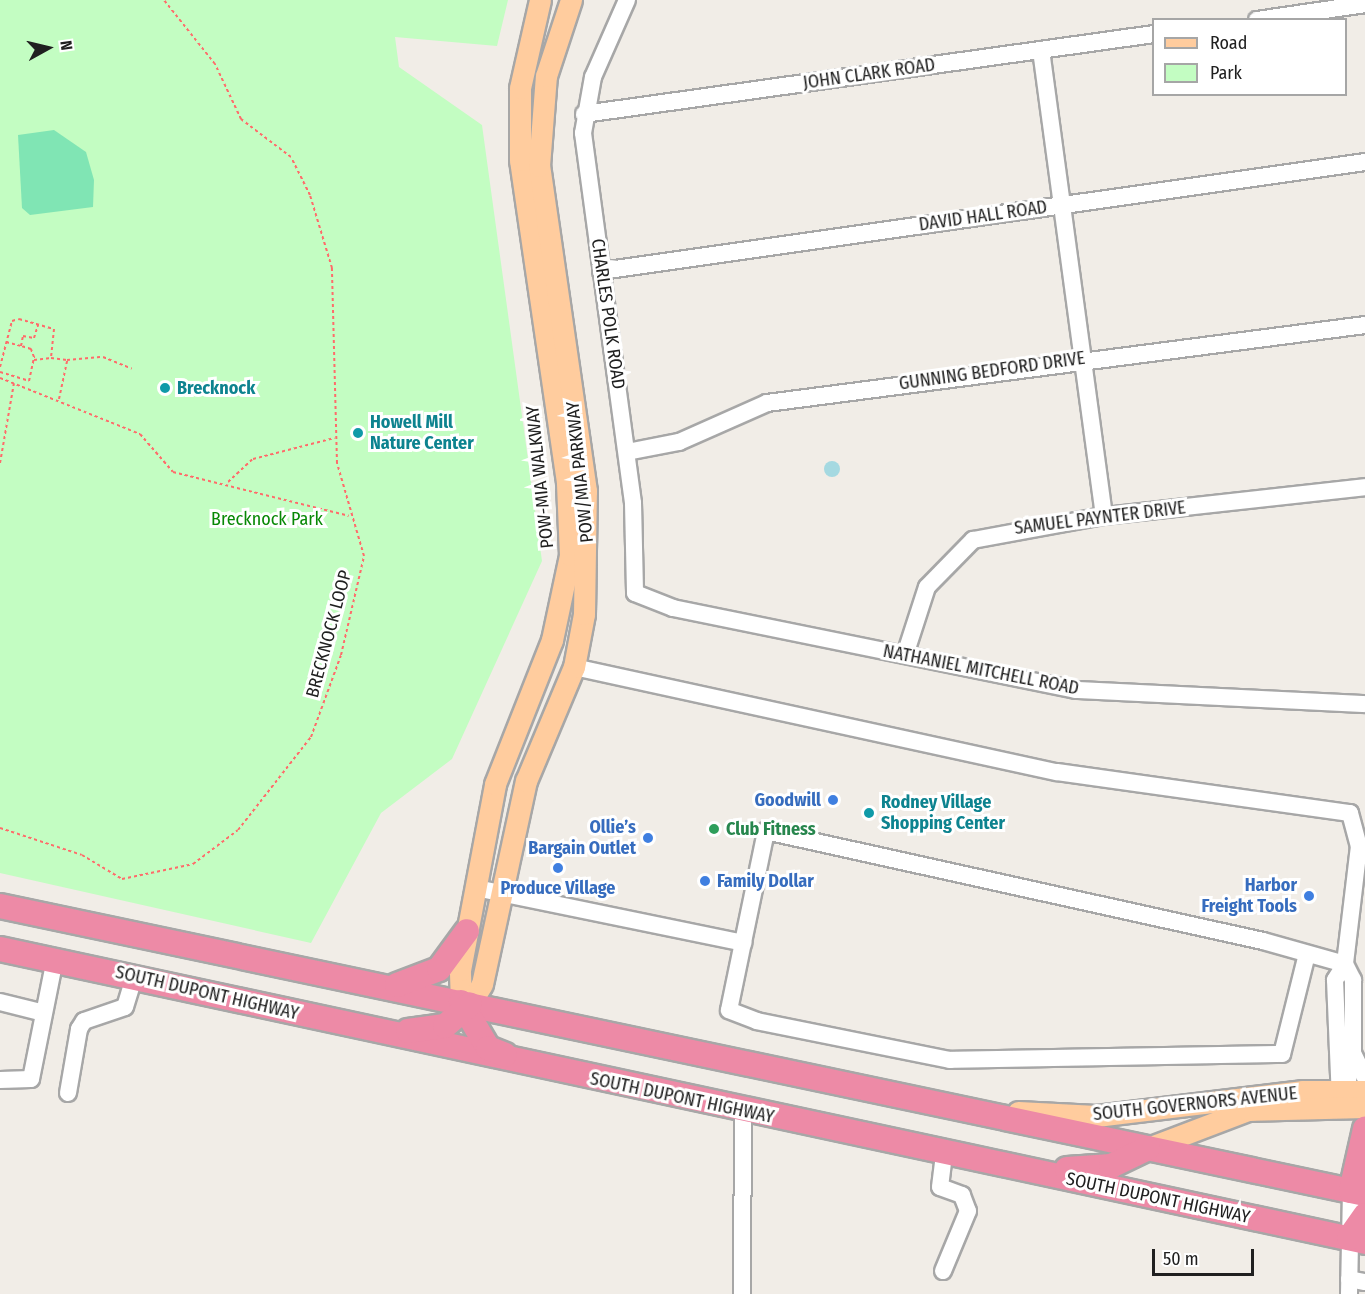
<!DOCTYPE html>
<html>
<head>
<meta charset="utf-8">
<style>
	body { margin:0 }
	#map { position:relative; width:1365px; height:1294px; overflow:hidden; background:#f1ede7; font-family:"Fira Sans Condensed",sans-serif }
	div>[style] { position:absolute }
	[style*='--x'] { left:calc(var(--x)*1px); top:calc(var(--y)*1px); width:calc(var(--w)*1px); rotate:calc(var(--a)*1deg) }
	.park>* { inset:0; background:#c3fdc2 }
	.pitch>* { inset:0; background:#80e5b4 }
	.water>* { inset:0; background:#a5d9e1 }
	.round { border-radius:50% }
	.path>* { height:2px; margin-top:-1px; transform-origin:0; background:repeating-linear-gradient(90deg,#ff6b6a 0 3px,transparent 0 6px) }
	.roads { filter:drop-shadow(2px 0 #a7a7a7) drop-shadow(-2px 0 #a7a7a7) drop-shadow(0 2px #a7a7a7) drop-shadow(0 -2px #a7a7a7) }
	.minor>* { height:16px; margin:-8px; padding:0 8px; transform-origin:8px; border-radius:8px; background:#fff }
	.major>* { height:21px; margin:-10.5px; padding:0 10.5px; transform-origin:10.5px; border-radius:10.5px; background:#ffcc9e }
	.highway>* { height:24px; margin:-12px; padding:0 12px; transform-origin:12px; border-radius:12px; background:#ed8aa6 }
	.dots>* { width:16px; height:16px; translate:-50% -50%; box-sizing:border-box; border:3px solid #fff; border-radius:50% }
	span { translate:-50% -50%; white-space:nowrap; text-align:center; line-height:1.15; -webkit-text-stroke:6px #fff; paint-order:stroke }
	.street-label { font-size:18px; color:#202020 }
	.culture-label { font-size:18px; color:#0d838f; font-weight:700 }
	.left { translate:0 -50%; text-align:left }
	.park-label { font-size:18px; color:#078805 }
	.shop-label { font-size:18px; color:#366cbe; font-weight:700 }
	.right { translate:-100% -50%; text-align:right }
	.leisure-label { font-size:18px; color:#27864d; font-weight:700 }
	.legend { position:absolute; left:1152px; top:18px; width:195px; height:78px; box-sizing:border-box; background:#fff; border:2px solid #a6a6a6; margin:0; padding:8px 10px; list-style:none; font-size:18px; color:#202020 }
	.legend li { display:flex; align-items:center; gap:12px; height:30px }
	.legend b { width:30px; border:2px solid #a6a6a6 }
	.north { position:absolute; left:18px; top:18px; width:60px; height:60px; -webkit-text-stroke:4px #fff; paint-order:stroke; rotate:82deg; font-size:16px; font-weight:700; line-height:24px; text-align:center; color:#202020 }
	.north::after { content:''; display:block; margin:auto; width:21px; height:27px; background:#202020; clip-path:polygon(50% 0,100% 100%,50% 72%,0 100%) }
	.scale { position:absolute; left:1152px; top:1249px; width:102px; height:27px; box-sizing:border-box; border:3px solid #202020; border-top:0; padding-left:8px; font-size:18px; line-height:21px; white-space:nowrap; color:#202020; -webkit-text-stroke:4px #fff; paint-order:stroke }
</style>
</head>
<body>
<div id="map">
	<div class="park">
		<div style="clip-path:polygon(0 0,508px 0,497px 46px,395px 37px,399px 67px,482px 125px,542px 561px,452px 759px,381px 813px,311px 943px,0 873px)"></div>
	</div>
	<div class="pitch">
		<div style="clip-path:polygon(54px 130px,86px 152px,94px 180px,93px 207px,30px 215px,22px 208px,18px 135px)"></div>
	</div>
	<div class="water">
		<div class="round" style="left:824px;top:461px;width:16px;height:16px"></div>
	</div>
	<div class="path">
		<div style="--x:6;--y:342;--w:16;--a:15"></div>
		<div style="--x:21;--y:346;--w:10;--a:-79"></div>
		<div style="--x:23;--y:336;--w:11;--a:10"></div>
		<div style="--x:34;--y:338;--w:14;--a:-73"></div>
		<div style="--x:34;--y:360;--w:17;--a:-7"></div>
		<div style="--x:0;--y:367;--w:48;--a:-75.4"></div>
		<div style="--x:12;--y:321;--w:7;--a:-16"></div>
		<div style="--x:19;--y:319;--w:36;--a:16"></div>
		<div style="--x:54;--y:329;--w:29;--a:96"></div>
		<div style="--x:51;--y:358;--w:16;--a:7"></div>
		<div style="--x:0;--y:372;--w:30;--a:17"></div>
		<div style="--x:29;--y:381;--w:25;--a:-78"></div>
		<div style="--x:34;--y:357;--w:9;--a:-111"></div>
		<div style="--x:31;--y:349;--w:10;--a:-163"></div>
		<div style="--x:0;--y:378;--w:151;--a:21.8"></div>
		<div style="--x:140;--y:434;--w:50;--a:49"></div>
		<div style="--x:173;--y:472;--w:181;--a:14"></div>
		<div style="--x:59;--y:399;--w:40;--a:-78"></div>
		<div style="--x:67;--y:360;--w:36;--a:-5"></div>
		<div style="--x:103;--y:357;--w:31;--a:22"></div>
		<div style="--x:0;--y:463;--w:81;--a:-80.1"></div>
		<div style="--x:228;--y:482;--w:34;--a:-43"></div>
		<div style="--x:253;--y:459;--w:84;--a:-14.5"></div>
		<div style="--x:0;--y:828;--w:86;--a:18.2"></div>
		<div style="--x:82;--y:855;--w:47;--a:31"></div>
		<div style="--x:122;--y:879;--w:73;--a:-11.9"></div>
		<div style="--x:193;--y:864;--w:56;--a:-37.1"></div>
		<div style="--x:238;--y:830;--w:118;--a:-51.9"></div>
		<div style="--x:311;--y:737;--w:87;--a:-69.9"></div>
		<div style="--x:341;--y:655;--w:102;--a:-76.9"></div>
		<div style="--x:364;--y:556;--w:97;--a:-106.2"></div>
		<div style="--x:337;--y:463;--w:195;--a:-91.5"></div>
		<div style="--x:332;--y:268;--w:76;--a:-106.8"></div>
		<div style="--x:310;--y:195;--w:42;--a:-116.6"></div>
		<div style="--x:291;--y:157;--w:63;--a:-142.8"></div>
		<div style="--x:241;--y:119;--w:61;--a:-115.3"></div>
		<div style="--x:215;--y:64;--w:82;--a:-128.6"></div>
	</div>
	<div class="roads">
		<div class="minor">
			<div style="--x:627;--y:0;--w:84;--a:113.8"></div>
			<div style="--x:593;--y:77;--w:57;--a:100.1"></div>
			<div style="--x:583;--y:133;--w:373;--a:82.3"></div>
			<div style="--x:633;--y:503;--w:90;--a:88.7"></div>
			<div style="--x:635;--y:593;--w:41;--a:21.5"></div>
			<div style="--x:673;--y:608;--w:411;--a:11.5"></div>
			<div style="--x:1076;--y:690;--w:289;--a:2.8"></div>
			<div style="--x:1257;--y:20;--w:109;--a:-8.4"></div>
			<div style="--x:1041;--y:50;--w:470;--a:82.3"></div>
			<div style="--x:584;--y:114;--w:576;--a:-7.99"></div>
			<div style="--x:601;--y:271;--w:772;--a:-8.12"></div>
			<div style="--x:627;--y:452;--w:53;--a:-10.9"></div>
			<div style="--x:679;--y:442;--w:96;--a:-23.9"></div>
			<div style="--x:767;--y:403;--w:603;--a:-7.43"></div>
			<div style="--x:905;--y:655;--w:71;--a:-72.1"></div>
			<div style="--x:927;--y:587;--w:66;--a:-45.6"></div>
			<div style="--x:973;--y:540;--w:133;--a:-10.4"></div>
			<div style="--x:1104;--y:516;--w:263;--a:-6.3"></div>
			<div style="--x:574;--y:667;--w:494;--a:12.3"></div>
			<div style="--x:1057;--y:772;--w:296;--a:8"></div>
			<div style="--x:1350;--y:813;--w:34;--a:75"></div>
			<div style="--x:1359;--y:846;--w:119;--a:96.8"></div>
			<div style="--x:1345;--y:964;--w:19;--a:122"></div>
			<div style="--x:1335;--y:980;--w:120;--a:87.6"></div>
			<div style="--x:476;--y:888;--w:273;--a:11.6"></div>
			<div style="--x:1307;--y:954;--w:103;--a:104"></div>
			<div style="--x:1282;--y:1054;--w:332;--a:179"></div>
			<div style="--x:950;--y:1060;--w:197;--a:-168.6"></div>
			<div style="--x:757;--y:1021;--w:30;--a:-159"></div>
			<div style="--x:729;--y:1010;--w:183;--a:-78.3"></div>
			<div style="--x:766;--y:831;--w:509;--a:12.48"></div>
			<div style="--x:1263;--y:941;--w:85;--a:15.7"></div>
			<div style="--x:1345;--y:964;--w:18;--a:63"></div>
			<div style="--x:1353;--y:980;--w:74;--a:90"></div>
			<div style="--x:1353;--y:1054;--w:48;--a:100.8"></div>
			<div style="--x:0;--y:1002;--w:45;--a:14"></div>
			<div style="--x:1354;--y:1055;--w:25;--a:64"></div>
			<div style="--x:0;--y:1080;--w:31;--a:-2"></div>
			<div style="--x:31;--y:1079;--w:122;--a:-78.7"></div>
			<div style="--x:68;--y:1093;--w:65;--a:-80.2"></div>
			<div style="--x:79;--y:1029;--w:9;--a:-58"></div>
			<div style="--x:84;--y:1021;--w:43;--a:-18.9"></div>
			<div style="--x:125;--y:1007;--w:31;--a:-73"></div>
			<div style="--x:943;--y:1271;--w:65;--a:-67.4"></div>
			<div style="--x:968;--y:1211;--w:17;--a:-111"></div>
			<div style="--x:962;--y:1195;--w:23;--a:-160"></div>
			<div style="--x:940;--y:1187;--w:34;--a:-83"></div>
			<div style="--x:1349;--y:1279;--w:16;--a:11"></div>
			<div style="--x:742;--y:1294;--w:183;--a:-89.7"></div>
			<div style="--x:1349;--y:1294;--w:103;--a:-88.9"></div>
		</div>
		<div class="major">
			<div style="--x:461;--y:1002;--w:32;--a:-92"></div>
			<div style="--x:460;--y:970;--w:189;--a:-79.3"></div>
			<div style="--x:495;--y:784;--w:155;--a:-68.4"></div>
			<div style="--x:552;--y:640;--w:87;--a:-78"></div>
			<div style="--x:570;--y:555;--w:73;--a:-92.4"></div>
			<div style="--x:567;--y:482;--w:325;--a:-98.3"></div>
			<div style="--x:520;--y:160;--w:72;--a:-90"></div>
			<div style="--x:520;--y:88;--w:90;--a:-77.2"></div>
			<div style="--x:470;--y:1004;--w:23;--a:-59"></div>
			<div style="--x:482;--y:984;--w:208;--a:-77.8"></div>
			<div style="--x:526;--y:781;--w:124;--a:-67.2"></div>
			<div style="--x:574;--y:667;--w:54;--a:-79.3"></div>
			<div style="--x:584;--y:614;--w:123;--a:-89.1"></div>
			<div style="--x:586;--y:491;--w:328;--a:-98.2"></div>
			<div style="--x:539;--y:166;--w:90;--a:-85.6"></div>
			<div style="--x:546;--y:76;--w:80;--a:-71.8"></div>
			<div style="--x:1018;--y:1112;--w:78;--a:2.9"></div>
			<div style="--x:1096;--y:1116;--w:209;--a:-6.9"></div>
			<div style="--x:1303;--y:1091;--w:62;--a:0"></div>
			<div style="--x:1148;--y:1148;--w:107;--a:-20.8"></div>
			<div style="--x:1248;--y:1110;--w:117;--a:-1.5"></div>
		</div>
		<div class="highway">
			<div style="--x:0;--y:906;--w:1395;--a:11.91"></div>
			<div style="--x:0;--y:949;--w:1396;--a:12.11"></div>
			<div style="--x:397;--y:985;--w:45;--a:-20.9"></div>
			<div style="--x:439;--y:969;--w:47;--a:-53.6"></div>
			<div style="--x:461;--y:1002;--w:53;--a:59.6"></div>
			<div style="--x:488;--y:1048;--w:18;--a:22"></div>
			<div style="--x:408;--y:1031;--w:37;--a:-8"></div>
			<div style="--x:445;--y:1026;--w:33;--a:-41"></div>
			<div style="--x:1067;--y:1169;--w:44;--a:-3.9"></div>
			<div style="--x:1111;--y:1166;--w:41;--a:-25.9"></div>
			<div style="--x:1351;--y:1191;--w:64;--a:-77.3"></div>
			<div style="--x:1349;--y:1238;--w:28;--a:-55"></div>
		</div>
	</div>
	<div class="dots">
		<div style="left:165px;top:388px;background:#0f9aa8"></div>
		<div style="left:358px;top:433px;background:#0f9aa8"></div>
		<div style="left:833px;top:800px;background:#3f7fe0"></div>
		<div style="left:869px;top:813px;background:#0f9aa8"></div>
		<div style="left:714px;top:829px;background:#2e9e5b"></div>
		<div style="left:648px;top:838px;background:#3f7fe0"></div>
		<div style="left:558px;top:868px;background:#3f7fe0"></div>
		<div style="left:705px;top:881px;background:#3f7fe0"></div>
		<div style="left:1309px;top:896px;background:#3f7fe0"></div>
	</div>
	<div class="street-label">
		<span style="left:869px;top:74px;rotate:-8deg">JOHN CLARK ROAD</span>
		<span style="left:983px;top:216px;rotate:-8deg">DAVID HALL ROAD</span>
		<span style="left:608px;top:314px;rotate:82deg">CHARLES POLK ROAD</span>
		<span style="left:992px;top:371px;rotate:-8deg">GUNNING BEDFORD DRIVE</span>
		<span style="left:580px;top:472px;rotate:-96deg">POW/MIA PARKWAY</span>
		<span style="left:540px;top:477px;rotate:-96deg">POW-MIA WALKWAY</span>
		<span style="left:1100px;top:518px;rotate:-7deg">SAMUEL PAYNTER DRIVE</span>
		<span style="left:329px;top:634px;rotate:-75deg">BRECKNOCK LOOP</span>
		<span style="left:981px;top:670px;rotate:11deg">NATHANIEL MITCHELL ROAD</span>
		<span style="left:207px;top:993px;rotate:13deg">SOUTH DUPONT HIGHWAY</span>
		<span style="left:682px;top:1098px;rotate:12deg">SOUTH DUPONT HIGHWAY</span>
		<span style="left:1195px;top:1104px;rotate:-6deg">SOUTH GOVERNORS AVENUE</span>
		<span style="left:1158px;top:1198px;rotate:12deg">SOUTH DUPONT HIGHWAY</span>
	</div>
	<div class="culture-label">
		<span class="left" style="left:177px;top:388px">Brecknock</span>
		<span class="left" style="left:370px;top:433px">Howell Mill<br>Nature Center</span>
		<span class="left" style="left:881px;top:813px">Rodney Village<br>Shopping Center</span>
	</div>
	<div class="park-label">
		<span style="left:267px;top:519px">Brecknock Park</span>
	</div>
	<div class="shop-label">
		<span class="right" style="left:821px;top:800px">Goodwill</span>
		<span class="right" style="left:636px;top:838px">Ollie’s<br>Bargain Outlet</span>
		<span class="left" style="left:717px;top:881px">Family Dollar</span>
		<span class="right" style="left:1297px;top:896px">Harbor<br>Freight Tools</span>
		<span style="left:558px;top:888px">Produce Village</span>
	</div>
	<div class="leisure-label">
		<span class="left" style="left:726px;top:829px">Club Fitness</span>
	</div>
	<ul class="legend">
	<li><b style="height:8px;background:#ffcc9e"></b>Road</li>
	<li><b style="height:16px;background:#c3fdc2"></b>Park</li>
	</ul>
	<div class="north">N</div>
	<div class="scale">50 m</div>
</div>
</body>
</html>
